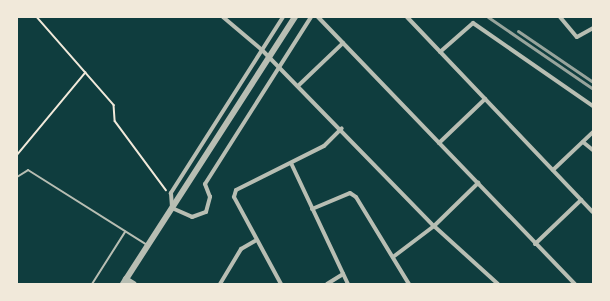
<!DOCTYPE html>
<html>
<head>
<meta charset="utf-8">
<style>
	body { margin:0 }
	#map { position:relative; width:610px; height:301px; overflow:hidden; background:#0f3d3e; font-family:"IBM Plex Sans",sans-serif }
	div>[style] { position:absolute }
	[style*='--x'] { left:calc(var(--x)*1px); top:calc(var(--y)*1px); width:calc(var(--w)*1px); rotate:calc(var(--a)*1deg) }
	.path>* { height:1.5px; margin:-0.75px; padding:0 0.75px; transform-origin:0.75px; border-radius:0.75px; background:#f1e9da }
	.service>* { height:2px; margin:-1px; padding:0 1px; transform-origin:1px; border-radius:1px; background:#b8beb3 }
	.minor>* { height:4px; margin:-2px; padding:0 2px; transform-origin:2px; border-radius:2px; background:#b8beb3 }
	.tertiary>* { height:5.5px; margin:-2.75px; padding:0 2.75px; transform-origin:2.75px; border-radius:2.75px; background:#b8beb3 }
	.rail>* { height:3px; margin:-1.5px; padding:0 1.5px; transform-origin:1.5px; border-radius:1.5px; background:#97a49c }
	span { translate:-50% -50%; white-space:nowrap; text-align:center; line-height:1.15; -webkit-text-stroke:3px #f1e9da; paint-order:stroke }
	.frame { position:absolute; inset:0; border:18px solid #f1e9da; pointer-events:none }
</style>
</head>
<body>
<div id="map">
	<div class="path">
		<div style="--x:37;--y:17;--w:117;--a:48.8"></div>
		<div style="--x:114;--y:105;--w:16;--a:86"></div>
		<div style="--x:115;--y:121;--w:86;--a:53.5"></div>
		<div style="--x:17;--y:155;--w:107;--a:-50.3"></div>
	</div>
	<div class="service">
		<div style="--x:17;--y:177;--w:13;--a:-32"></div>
		<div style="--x:28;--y:170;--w:141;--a:32.2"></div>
		<div style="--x:92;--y:284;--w:62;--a:-57.6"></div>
	</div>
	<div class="minor">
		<div style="--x:223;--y:17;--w:51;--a:40.2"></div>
		<div style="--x:262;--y:50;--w:246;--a:45.7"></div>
		<div style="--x:434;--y:226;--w:86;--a:42.2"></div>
		<div style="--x:283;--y:17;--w:209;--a:122.5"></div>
		<div style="--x:171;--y:193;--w:15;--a:86"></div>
		<div style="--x:172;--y:208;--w:22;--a:24"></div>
		<div style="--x:192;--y:217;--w:15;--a:-20"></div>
		<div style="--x:206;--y:212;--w:16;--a:-75"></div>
		<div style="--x:210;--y:197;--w:14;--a:-111"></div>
		<div style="--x:205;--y:184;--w:198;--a:-57.6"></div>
		<div style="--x:318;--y:17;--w:371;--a:46.1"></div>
		<div style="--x:407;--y:17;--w:269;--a:46.4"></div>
		<div style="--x:560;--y:17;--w:26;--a:50"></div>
		<div style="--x:577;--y:37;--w:18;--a:-29"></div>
		<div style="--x:440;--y:52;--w:44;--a:-41.3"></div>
		<div style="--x:473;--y:23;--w:146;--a:34.7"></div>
		<div style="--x:299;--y:85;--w:61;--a:-43.7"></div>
		<div style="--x:583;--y:142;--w:13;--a:39"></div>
		<div style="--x:439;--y:143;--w:64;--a:-43.7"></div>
		<div style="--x:291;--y:163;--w:134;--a:64.8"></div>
		<div style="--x:553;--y:170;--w:55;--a:-43.5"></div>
		<div style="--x:312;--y:209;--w:41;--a:-22.8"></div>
		<div style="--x:350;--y:193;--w:7;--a:34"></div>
		<div style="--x:356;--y:197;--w:102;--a:58.7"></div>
		<div style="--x:535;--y:244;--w:64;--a:-43.7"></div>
		<div style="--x:393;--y:257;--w:51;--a:-37.1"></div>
		<div style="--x:434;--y:226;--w:62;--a:-44.3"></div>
		<div style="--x:220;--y:284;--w:41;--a:-59"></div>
		<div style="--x:241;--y:249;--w:16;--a:-30"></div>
		<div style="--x:281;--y:284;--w:99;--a:-118.4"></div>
		<div style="--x:234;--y:197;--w:7;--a:-74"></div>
		<div style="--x:236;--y:190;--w:98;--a:-26.6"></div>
		<div style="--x:324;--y:146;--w:25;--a:-45"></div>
		<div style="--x:327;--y:284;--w:19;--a:-32"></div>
	</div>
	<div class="tertiary">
		<div style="--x:126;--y:279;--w:9;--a:32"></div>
		<div style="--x:123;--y:284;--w:318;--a:-57.2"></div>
	</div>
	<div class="rail">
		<div style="--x:488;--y:17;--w:127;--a:34.4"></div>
		<div style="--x:518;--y:31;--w:91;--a:34.2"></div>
	</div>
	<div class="frame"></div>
</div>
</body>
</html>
